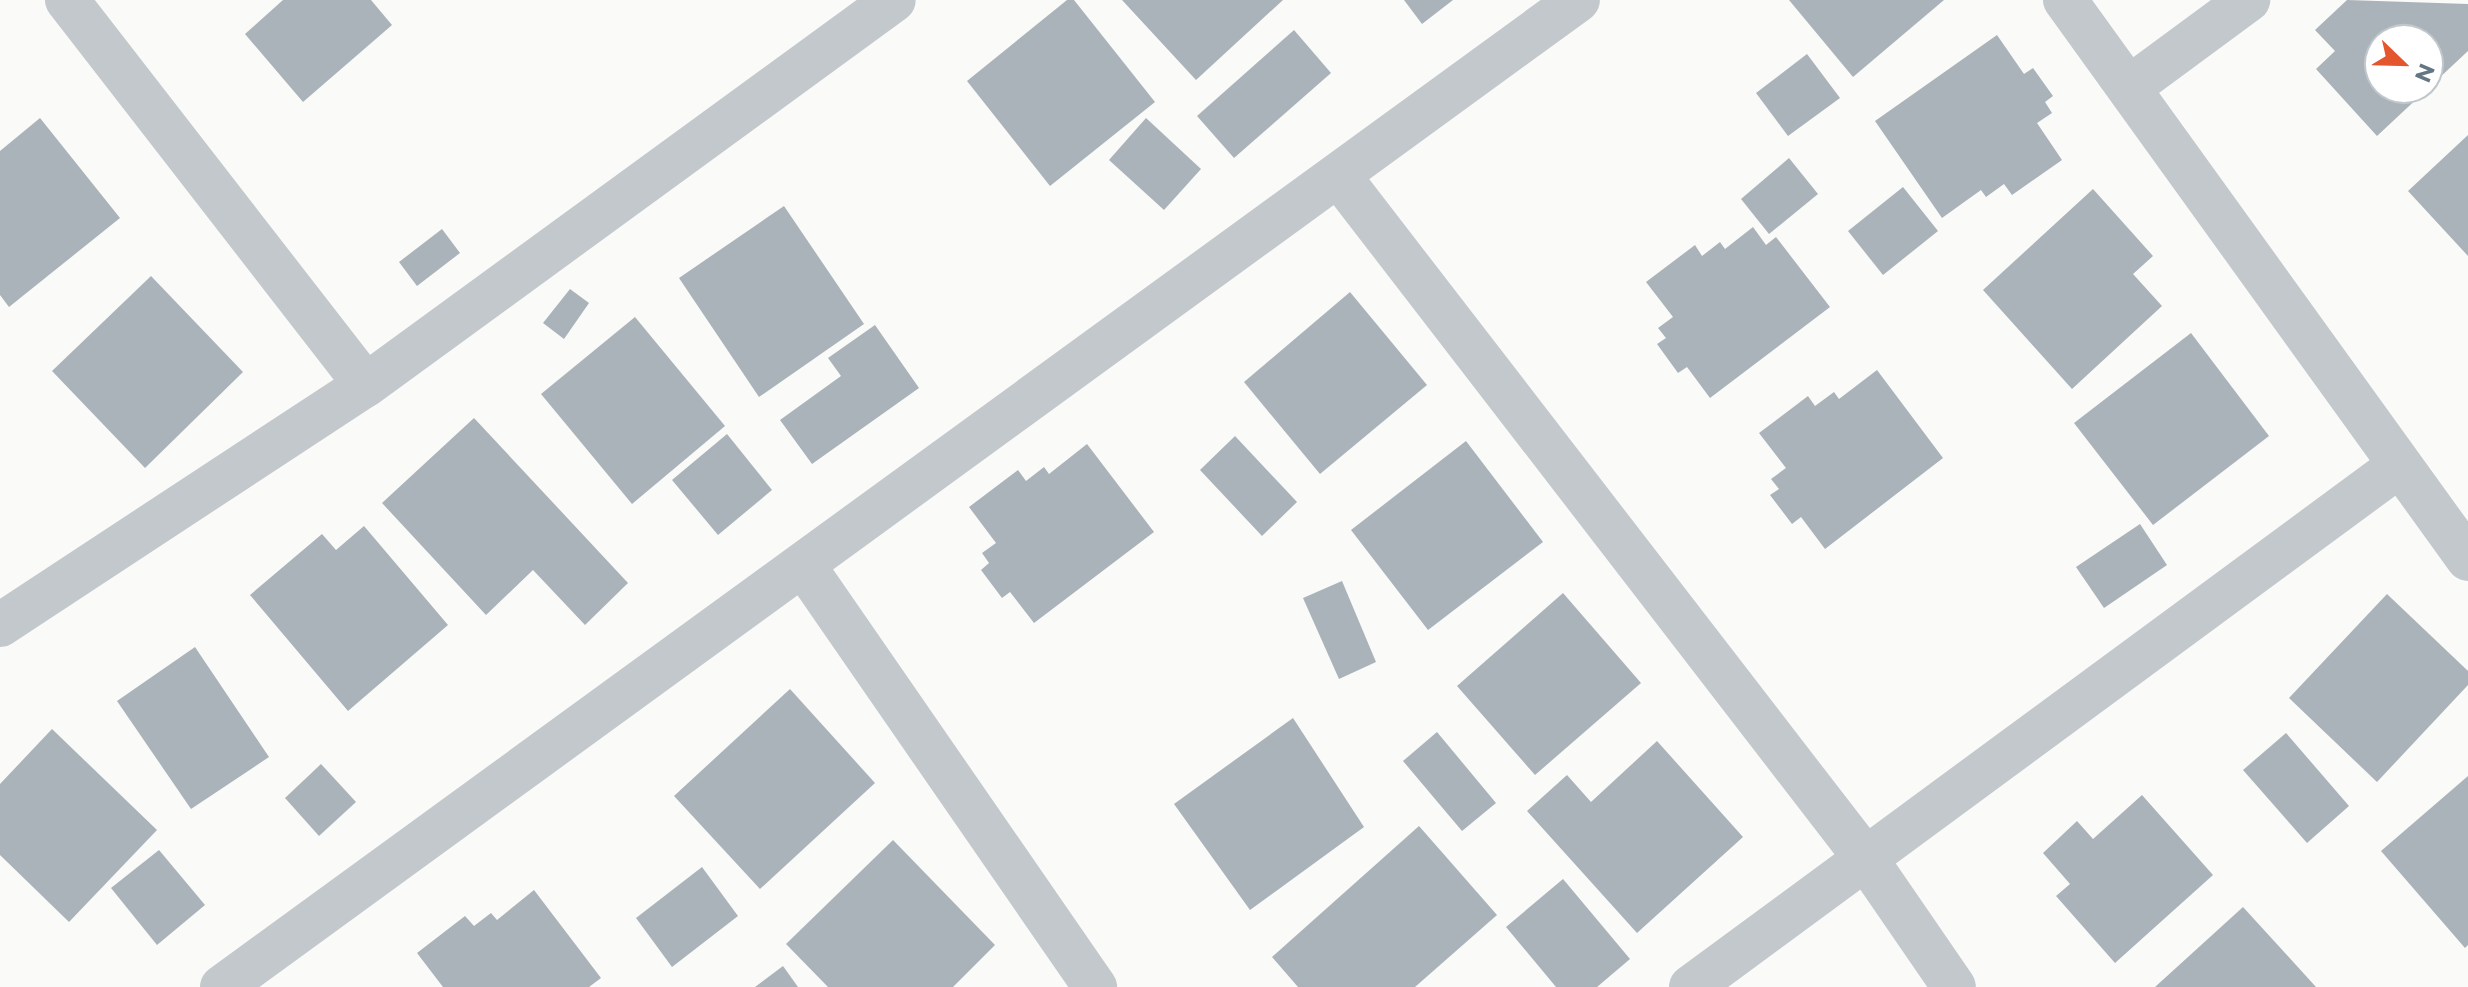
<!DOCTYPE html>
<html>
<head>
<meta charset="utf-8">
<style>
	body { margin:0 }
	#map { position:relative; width:2468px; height:987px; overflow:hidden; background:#fafaf8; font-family:Montserrat,sans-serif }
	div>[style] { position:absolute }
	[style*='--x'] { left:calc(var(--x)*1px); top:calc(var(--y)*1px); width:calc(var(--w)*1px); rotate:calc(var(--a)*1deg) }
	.building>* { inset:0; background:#aab3b9 }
	.minor>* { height:44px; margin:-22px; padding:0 22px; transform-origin:22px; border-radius:22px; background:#c3c8cc }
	span { translate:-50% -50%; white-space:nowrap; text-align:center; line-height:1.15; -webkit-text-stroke:8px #fff; paint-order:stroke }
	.north { position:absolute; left:2364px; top:24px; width:80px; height:80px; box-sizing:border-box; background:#fff; border:2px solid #c1c8cd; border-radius:50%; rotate:113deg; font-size:22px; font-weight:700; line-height:32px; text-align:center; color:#657683 }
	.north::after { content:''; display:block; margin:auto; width:28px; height:36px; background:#e4572e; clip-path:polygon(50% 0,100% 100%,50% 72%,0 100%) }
</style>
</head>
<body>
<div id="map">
	<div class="building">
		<div style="clip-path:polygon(283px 0,371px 0,392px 25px,303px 102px,245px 34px)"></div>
		<div style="clip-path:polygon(1067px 0,1074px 0,1155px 102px,1050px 186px,967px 81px)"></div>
		<div style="clip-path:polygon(1122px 0,1283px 0,1196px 80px)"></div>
		<div style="clip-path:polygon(1404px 0,1453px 0,1422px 24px)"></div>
		<div style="clip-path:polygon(1789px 0,1944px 0,1853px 77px)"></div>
		<div style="clip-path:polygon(evenodd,2347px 0,2468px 4px,2468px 51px,2377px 136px,2316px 69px,2335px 51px,2315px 30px,2347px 0,2380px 40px,2428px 40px,2428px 88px,2380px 88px,2380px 40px)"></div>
		<div style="clip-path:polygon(1294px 30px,1331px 73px,1234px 158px,1197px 116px)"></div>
		<div style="clip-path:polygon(1997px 35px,2024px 74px,2033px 68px,2053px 96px,2045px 102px,2052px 113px,2037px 123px,2062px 160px,2012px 195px,2004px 184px,1986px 197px,1981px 190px,1942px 218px,1875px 121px)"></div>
		<div style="clip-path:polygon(1807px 54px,1840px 98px,1788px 136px,1756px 93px)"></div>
		<div style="clip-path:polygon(40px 118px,120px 218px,9px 307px,0 295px,0 151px)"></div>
		<div style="clip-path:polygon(1146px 118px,1201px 169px,1164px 210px,1109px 160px)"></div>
		<div style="clip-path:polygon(2468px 135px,2468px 256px,2408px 191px)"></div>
		<div style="clip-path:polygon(1789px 158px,1818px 194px,1769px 234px,1741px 199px)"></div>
		<div style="clip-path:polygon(1903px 187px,1938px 231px,1883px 275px,1848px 231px)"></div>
		<div style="clip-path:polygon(2093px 189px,2153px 256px,2133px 274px,2162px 306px,2072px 389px,1983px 290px)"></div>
		<div style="clip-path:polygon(784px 206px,864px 324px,759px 397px,679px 278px)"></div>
		<div style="clip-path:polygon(1753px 227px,1766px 245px,1776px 237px,1830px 307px,1710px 398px,1687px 367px,1678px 373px,1657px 344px,1666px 338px,1658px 328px,1673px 317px,1646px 282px,1695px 245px,1702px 256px,1720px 242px,1725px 249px)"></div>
		<div style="clip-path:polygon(442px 229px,460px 253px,417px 286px,399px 262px)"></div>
		<div style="clip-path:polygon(151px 276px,243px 372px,145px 468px,52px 371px)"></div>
		<div style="clip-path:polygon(570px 289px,589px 303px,564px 339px,543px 323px)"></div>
		<div style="clip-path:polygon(1350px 292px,1427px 385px,1320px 474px,1244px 382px)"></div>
		<div style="clip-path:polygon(635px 317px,725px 426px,632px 504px,541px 394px)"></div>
		<div style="clip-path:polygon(875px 325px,919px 388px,812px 464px,780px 420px,841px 376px,828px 358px)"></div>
		<div style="clip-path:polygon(2191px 333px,2269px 436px,2153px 525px,2074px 423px)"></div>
		<div style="clip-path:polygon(1877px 370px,1943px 458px,1825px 549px,1801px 517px,1792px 524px,1770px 495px,1779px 489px,1771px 479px,1786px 468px,1759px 433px,1808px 396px,1815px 406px,1834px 392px,1839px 399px)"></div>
		<div style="clip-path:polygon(474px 418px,628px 583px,585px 625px,533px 570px,486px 615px,382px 503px)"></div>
		<div style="clip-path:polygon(727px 434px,772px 490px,718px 535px,672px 480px)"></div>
		<div style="clip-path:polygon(1235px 436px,1297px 502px,1262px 536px,1200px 470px)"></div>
		<div style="clip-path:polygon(1466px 441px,1543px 542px,1428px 630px,1351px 530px)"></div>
		<div style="clip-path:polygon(1087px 444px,1154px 532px,1034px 623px,1010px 592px,1002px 598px,981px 570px,989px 563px,982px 553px,996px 543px,969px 507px,1018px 470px,1026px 481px,1044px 467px,1049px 474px)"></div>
		<div style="clip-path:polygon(2140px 524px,2167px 565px,2104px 608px,2076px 567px)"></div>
		<div style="clip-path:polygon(364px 526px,448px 625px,348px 711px,250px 595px,322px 534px,336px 550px)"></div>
		<div style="clip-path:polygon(1342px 581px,1376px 662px,1339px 679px,1303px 598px)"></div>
		<div style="clip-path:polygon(1563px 593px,1641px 683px,1535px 775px,1457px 686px)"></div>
		<div style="clip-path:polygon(2387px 594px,2468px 671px,2468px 685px,2377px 782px,2289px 698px)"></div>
		<div style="clip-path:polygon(195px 647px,269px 757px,191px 809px,117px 701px)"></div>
		<div style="clip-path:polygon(790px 689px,875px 783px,760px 889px,674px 796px)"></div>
		<div style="clip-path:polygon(1293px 718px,1364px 827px,1250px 910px,1174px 804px)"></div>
		<div style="clip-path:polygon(52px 729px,157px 830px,69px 922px,0 855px,0 784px)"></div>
		<div style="clip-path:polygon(1437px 732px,1496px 803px,1462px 831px,1403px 761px)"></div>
		<div style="clip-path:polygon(2286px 733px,2349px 806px,2307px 843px,2243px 770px)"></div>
		<div style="clip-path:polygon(1657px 741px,1743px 837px,1637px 933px,1527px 811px,1567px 775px,1591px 802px)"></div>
		<div style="clip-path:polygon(321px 764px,356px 802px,319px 836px,285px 798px)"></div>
		<div style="clip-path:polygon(2468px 776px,2468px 945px,2465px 948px,2381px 851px)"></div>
		<div style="clip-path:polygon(2142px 795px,2213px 875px,2115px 963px,2056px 896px,2070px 884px,2043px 853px,2077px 821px,2093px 839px)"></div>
		<div style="clip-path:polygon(1419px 826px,1497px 915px,1415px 987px,1298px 987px,1272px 957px)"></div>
		<div style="clip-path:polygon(893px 840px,995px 945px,953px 987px,828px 987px,786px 944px)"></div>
		<div style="clip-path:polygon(159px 850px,205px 905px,157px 945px,111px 888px)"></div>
		<div style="clip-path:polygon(702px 867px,738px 916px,672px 967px,636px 918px)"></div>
		<div style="clip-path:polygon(1563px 879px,1630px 959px,1597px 987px,1556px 987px,1506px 927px)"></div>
		<div style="clip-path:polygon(534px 890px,601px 978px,589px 987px,443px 987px,417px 953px,465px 916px,474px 926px,491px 913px,497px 920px)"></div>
		<div style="clip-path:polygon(2243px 907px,2316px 987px,2155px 987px)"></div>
		<div style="clip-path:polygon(783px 966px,798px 987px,755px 987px)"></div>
	</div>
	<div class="minor">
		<div style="--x:67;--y:0;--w:487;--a:52.2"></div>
		<div style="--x:2065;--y:0;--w:689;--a:54.21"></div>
		<div style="--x:2130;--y:87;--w:147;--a:-36.4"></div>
		<div style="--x:1339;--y:176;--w:863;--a:52.35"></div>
		<div style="--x:1866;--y:859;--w:155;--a:55.5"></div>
		<div style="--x:804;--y:566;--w:512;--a:55.35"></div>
		<div style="--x:0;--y:625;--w:438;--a:-33.3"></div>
		<div style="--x:366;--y:385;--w:653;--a:-36.1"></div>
		<div style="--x:222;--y:987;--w:1677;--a:-36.05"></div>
		<div style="--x:1691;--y:987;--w:880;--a:-36.36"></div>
	</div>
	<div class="north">N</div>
</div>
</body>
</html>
